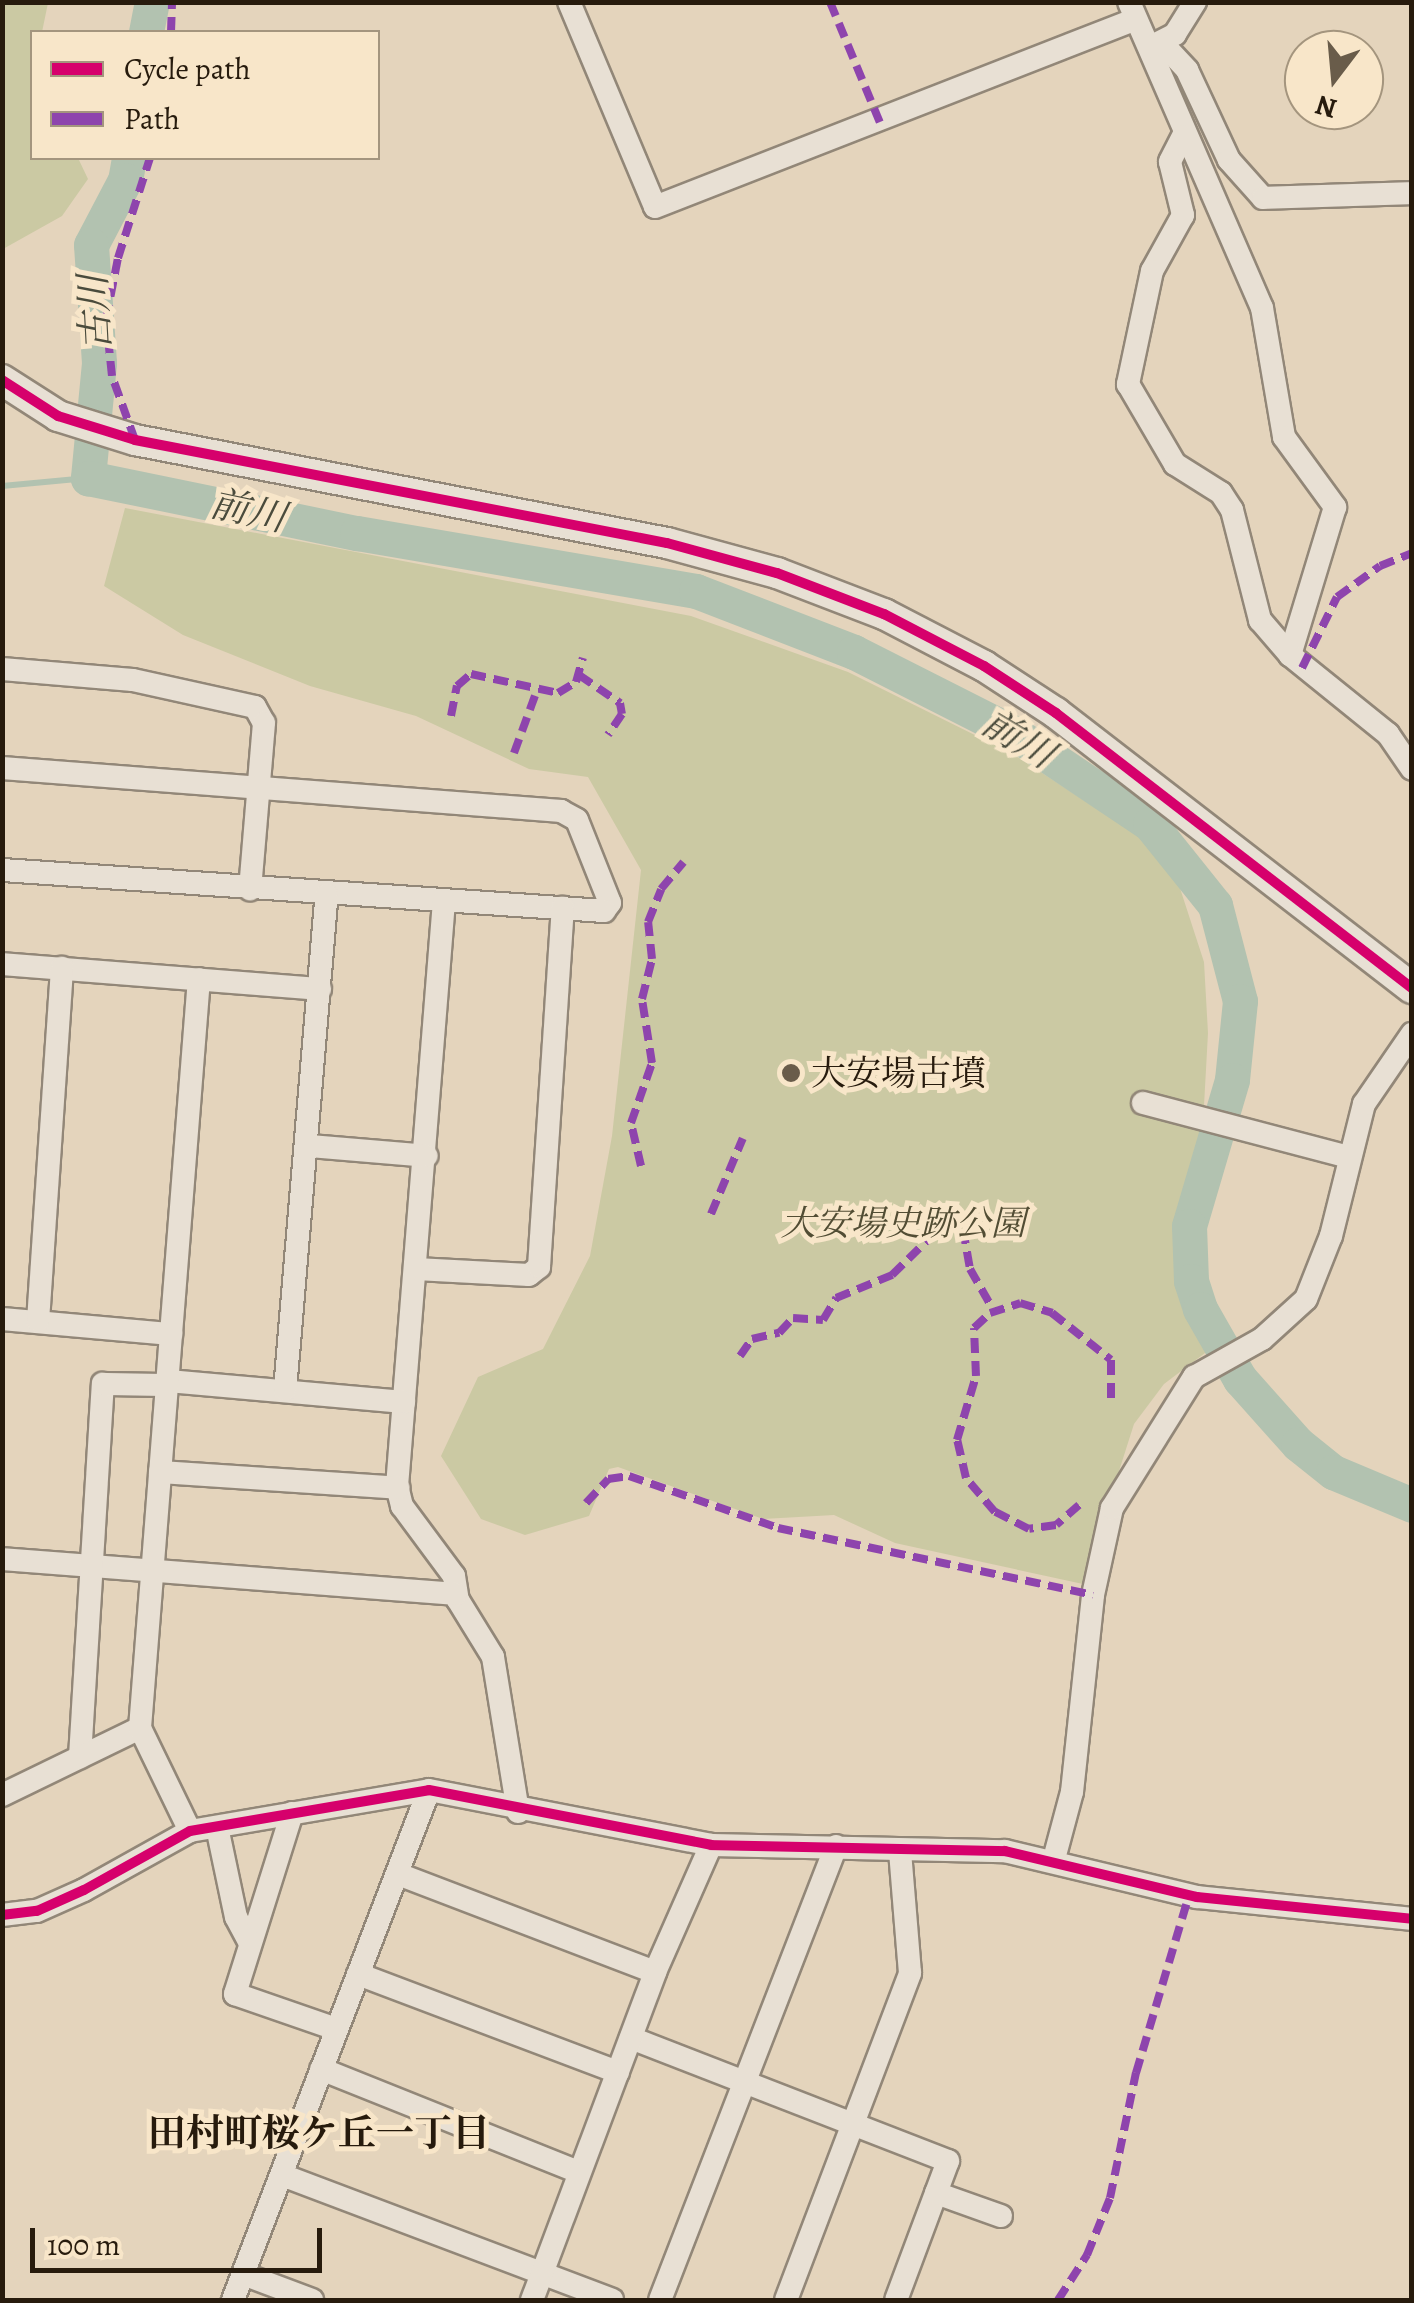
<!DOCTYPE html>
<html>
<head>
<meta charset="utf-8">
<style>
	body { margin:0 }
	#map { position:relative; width:1414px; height:2303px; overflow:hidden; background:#e4d4bc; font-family:Alegreya,"Noto Serif JP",serif }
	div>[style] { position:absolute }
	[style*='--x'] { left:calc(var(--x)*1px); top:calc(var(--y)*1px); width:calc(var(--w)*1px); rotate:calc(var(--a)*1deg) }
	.green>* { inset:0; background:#cbc9a3 }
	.stream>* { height:6px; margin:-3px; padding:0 3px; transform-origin:3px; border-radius:3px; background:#b2c2b0 }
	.river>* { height:35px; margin:-17.5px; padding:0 17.5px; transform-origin:17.5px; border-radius:17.5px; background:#b2c2b0 }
	.roads { filter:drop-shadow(2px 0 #928778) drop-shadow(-2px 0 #928778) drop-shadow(0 2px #928778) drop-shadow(0 -2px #928778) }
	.street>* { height:22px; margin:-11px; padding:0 11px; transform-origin:11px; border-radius:11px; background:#e8e0d4 }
	.secondary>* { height:30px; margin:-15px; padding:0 15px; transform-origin:15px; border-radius:15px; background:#e8e0d4 }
	.quiet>* { height:8px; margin-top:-4px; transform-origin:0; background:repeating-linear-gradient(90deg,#8e44ad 0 15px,transparent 0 23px) }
	.cycleway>* { height:10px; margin:-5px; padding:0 5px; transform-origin:5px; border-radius:5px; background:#d6006c }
	.dots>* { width:28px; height:28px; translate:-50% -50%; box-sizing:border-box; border:5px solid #f8e6c9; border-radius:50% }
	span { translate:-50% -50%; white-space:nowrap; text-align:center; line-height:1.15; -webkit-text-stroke:10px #f8e6c9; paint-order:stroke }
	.poi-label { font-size:35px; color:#271b0d }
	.left { translate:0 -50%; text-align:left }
	.park-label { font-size:35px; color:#524d34; font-style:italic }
	.water-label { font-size:38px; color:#4a4b3c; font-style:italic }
	.neighbourhood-label { font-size:38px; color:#271b0d; font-weight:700 }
	.frame { position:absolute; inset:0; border:5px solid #271b0d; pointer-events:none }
	.legend { position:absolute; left:30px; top:30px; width:350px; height:130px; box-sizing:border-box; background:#f8e6c9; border:2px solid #a4957e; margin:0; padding:12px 18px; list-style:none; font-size:30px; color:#271b0d }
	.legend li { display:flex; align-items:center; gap:20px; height:50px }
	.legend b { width:50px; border:2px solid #a4957e }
	.north { position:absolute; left:1284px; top:30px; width:100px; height:100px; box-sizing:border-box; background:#f8e6c9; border:2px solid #a4957e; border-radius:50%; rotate:196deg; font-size:28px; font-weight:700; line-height:40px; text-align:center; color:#271b0d }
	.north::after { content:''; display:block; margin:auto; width:35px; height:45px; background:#695c4a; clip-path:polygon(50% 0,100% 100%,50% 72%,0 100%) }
	.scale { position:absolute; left:30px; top:2228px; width:292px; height:45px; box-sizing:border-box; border:5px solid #271b0d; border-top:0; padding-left:12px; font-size:30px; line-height:35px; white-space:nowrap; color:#271b0d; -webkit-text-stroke:8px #f8e6c9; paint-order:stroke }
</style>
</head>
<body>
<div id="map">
	<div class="green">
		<div style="clip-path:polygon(3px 2px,48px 3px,42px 32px,32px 32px,32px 158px,78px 158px,88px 179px,62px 216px,3px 249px)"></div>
		<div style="clip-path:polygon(125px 508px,691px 616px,848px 672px,1013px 754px,1140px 837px,1177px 879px,1204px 962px,1208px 1033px,1201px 1160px,1209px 1350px,1164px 1384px,1134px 1424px,1083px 1584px,895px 1543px,834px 1515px,763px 1519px,618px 1467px,609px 1469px,589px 1516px,525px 1535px,481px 1519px,441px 1456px,478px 1377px,543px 1349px,590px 1256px,612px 1136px,641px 870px,588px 777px,529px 769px,416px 716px,310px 686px,183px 635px,104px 586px)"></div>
	</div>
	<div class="stream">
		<div style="--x:2;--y:486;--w:86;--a:-5.3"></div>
	</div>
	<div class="river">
		<div style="--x:146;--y:32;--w:31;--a:-79"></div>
		<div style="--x:129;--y:158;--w:22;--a:100"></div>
		<div style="--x:125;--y:180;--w:73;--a:117.6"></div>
		<div style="--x:91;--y:245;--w:118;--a:86.1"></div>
		<div style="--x:99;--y:363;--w:116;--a:95.5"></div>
		<div style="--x:88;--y:478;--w:275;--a:11.6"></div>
		<div style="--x:357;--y:533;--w:344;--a:9.7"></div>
		<div style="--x:696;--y:591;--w:169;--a:21.1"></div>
		<div style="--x:854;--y:652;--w:179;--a:26.9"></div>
		<div style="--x:1014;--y:733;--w:164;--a:33.8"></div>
		<div style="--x:1150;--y:824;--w:104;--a:51.3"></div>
		<div style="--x:1215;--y:905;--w:99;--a:75.4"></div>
		<div style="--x:1240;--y:1001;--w:79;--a:95.8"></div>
		<div style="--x:1232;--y:1080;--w:152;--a:106.4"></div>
		<div style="--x:1189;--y:1226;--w:55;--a:87.9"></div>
		<div style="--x:1191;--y:1281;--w:29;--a:72"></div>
		<div style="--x:1200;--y:1309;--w:81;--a:60.3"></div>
		<div style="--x:1240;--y:1379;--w:87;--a:48.3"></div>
		<div style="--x:1298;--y:1444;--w:45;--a:38.7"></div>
		<div style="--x:1333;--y:1472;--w:86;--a:22.7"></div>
	</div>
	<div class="roads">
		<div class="street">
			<div style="--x:569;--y:2;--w:222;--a:67.2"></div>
			<div style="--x:655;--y:207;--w:516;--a:-21.35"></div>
			<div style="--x:1129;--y:2;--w:334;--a:66.5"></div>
			<div style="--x:1262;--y:308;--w:131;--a:80.3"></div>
			<div style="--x:1284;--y:437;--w:87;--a:53.9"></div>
			<div style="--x:1335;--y:507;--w:155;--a:106.9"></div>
			<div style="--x:1290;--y:655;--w:126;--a:38.9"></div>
			<div style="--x:1388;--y:734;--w:42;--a:55.6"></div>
			<div style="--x:1162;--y:43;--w:37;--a:47"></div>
			<div style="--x:1187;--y:70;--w:99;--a:65"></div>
			<div style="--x:1229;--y:160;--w:51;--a:48.2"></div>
			<div style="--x:1263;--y:198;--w:149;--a:-1.9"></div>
			<div style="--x:1150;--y:47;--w:28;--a:-27"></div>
			<div style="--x:1175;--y:34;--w:38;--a:-58"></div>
			<div style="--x:1183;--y:136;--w:29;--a:117"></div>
			<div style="--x:1170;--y:162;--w:55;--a:76.2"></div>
			<div style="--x:1183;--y:215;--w:64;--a:119"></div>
			<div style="--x:1152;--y:271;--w:116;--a:102"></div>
			<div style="--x:1128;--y:384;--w:93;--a:59.6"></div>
			<div style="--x:1175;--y:464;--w:54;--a:32.2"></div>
			<div style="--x:1221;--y:493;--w:20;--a:57"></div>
			<div style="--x:1232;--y:510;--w:114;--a:75.7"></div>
			<div style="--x:1260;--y:620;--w:46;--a:49.4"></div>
			<div style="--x:2;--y:669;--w:131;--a:4.8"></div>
			<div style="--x:133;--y:680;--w:125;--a:12.5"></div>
			<div style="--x:255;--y:707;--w:18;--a:61"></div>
			<div style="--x:264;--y:723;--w:167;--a:94.8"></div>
			<div style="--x:2;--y:768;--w:561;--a:4.4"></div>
			<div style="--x:561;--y:811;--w:18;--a:29"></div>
			<div style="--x:577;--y:820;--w:89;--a:68.3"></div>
			<div style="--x:610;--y:903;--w:10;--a:127"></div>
			<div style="--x:604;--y:911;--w:603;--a:-176.1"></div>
			<div style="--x:444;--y:901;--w:587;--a:94.59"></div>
			<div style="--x:397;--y:1486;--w:21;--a:76"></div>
			<div style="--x:402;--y:1506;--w:87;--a:53.4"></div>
			<div style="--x:454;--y:1576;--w:24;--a:81"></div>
			<div style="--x:458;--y:1600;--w:67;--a:58.4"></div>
			<div style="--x:493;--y:1657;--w:157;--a:80.8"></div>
			<div style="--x:2;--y:964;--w:319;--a:4.5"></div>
			<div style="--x:1143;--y:1103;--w:213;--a:14.7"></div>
			<div style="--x:309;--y:1146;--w:118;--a:4.8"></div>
			<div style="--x:416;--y:1269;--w:113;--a:3"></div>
			<div style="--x:529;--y:1275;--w:13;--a:-39"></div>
			<div style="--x:539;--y:1267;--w:360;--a:-86.2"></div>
			<div style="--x:2;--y:1319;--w:170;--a:5.1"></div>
			<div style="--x:38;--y:1321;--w:354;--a:-86.1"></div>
			<div style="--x:168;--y:1381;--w:237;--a:5.1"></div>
			<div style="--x:285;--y:1390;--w:497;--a:-85.2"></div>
			<div style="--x:160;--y:1472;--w:239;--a:3.8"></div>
			<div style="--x:2;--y:1559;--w:455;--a:4.4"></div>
			<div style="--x:80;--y:1757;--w:374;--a:-86.5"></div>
			<div style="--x:103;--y:1384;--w:64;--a:0.9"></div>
			<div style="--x:2;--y:1795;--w:153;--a:-25.9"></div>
			<div style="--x:292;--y:1813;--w:190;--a:107.5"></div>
			<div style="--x:235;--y:1994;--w:107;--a:19.1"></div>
			<div style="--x:217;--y:1827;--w:92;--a:78.1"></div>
			<div style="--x:236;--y:1917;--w:27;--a:62"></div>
			<div style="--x:190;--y:1831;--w:114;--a:-115.9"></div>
			<div style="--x:140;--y:1728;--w:751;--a:-85.5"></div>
			<div style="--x:1054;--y:1859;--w:69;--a:-75"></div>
			<div style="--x:1072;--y:1792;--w:198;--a:-83.9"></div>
			<div style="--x:1093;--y:1595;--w:89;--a:-77.7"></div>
			<div style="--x:1112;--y:1508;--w:155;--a:-58"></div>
			<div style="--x:1194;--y:1377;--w:78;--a:-29.2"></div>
			<div style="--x:1262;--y:1339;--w:59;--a:-42.3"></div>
			<div style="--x:1306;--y:1299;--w:68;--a:-68.4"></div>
			<div style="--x:1331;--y:1236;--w:136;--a:-76"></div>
			<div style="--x:1364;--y:1104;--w:85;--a:-55.6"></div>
			<div style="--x:398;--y:1874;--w:275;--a:20.9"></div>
			<div style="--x:2;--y:1915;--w:35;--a:-7"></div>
			<div style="--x:37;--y:1911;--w:51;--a:-24.1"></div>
			<div style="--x:84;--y:1890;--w:121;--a:-29.1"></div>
			<div style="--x:190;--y:1831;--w:242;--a:-9.7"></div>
			<div style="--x:429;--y:1790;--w:287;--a:11"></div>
			<div style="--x:711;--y:1845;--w:294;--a:1.2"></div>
			<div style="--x:1005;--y:1851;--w:197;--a:13.5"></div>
			<div style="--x:1197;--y:1897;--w:216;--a:5.8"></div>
			<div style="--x:358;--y:1974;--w:278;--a:20.7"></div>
			<div style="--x:631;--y:2038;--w:340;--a:21.2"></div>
			<div style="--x:948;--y:2161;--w:148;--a:110.5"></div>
			<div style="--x:321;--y:2069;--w:277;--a:21.8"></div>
			<div style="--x:282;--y:2175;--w:353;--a:20.7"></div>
			<div style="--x:936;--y:2193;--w:69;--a:19.5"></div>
			<div style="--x:243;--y:2274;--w:74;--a:20.6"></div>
			<div style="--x:233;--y:2300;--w:546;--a:-68.98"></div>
			<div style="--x:532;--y:2300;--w:350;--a:-69.4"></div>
			<div style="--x:655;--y:1972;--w:139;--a:-66.2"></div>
			<div style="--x:660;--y:2300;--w:487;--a:-68.8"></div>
			<div style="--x:786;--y:2300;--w:350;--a:-69.2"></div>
			<div style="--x:910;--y:1973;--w:122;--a:-94.7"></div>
		</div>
		<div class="secondary">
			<div style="--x:2;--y:380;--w:67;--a:32.7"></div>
			<div style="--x:58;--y:416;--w:81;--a:17.3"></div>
			<div style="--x:135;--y:440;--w:542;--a:10.96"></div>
			<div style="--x:667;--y:543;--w:114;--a:15.3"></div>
			<div style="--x:777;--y:573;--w:115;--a:21"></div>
			<div style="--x:884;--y:614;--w:113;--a:27.5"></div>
			<div style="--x:984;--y:666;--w:86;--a:33.1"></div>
			<div style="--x:1056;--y:713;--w:450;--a:37.7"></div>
		</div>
	</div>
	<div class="quiet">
		<div style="--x:830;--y:2;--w:131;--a:67.5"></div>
		<div style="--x:171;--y:32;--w:30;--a:-88"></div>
		<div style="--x:135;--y:440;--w:68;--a:-109.8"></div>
		<div style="--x:112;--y:376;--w:57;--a:-96"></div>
		<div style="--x:106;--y:319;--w:62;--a:-78.9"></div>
		<div style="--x:118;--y:258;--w:105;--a:-72.3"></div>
		<div style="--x:1302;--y:668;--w:79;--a:-63.8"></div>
		<div style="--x:1337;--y:597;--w:53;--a:-35.8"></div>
		<div style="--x:1380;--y:566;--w:35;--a:-22"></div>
		<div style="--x:579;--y:675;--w:50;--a:34.3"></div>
		<div style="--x:620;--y:703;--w:11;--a:80"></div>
		<div style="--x:622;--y:714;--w:25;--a:124"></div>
		<div style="--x:451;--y:716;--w:31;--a:-79"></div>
		<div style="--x:457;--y:686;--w:18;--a:-41"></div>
		<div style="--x:471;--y:674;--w:89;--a:12.3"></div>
		<div style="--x:558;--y:693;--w:21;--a:-31"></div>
		<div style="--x:576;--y:682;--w:25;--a:-74"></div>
		<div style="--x:514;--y:753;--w:67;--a:-69.9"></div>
		<div style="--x:641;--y:1166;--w:44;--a:-103.1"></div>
		<div style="--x:631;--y:1123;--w:64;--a:-70.7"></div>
		<div style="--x:652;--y:1063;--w:65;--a:-98.9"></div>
		<div style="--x:642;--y:999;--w:41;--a:-76"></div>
		<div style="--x:652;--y:959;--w:37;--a:-96"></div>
		<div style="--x:648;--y:922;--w:35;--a:-68"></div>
		<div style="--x:661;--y:889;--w:35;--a:-50"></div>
		<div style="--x:711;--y:1214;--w:82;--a:-67.2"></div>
		<div style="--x:963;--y:1229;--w:41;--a:80.1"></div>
		<div style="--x:970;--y:1269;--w:48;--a:60.3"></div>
		<div style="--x:740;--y:1356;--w:21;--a:-55"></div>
		<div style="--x:752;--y:1339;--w:28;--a:-13"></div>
		<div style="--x:779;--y:1333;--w:21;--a:-47"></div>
		<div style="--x:793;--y:1318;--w:30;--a:4"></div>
		<div style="--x:823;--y:1320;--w:26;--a:-59"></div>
		<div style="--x:836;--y:1298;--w:61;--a:-22.3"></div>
		<div style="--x:892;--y:1275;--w:77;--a:-44.5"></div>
		<div style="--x:586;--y:1503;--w:33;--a:-47"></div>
		<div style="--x:608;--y:1479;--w:21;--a:-8"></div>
		<div style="--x:629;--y:1476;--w:158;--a:19.2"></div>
		<div style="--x:778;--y:1528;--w:322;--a:12"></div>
		<div style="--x:1079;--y:1505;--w:30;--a:139"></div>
		<div style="--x:1056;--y:1525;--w:27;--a:172"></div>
		<div style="--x:1029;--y:1529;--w:38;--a:-153"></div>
		<div style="--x:995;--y:1512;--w:45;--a:-130.5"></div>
		<div style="--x:966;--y:1478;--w:39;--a:-103"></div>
		<div style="--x:957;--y:1440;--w:67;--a:-73.5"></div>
		<div style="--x:976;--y:1376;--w:48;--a:-92.4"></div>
		<div style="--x:974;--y:1328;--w:22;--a:-43"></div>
		<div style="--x:990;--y:1313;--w:32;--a:-18"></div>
		<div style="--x:1020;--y:1303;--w:34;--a:17"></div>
		<div style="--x:1052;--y:1313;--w:75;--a:38.5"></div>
		<div style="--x:1111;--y:1360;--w:46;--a:90"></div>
		<div style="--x:1058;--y:2300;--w:54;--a:-57.2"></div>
		<div style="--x:1087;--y:2255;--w:61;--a:-68"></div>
		<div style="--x:1110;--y:2198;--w:128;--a:-78.3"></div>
		<div style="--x:1136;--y:2073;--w:186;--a:-73.4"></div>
	</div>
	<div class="cycleway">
		<div style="--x:2;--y:380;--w:67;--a:32.7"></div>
		<div style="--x:58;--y:416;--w:81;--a:17.3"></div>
		<div style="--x:135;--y:440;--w:542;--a:10.96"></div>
		<div style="--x:667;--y:543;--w:114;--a:15.3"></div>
		<div style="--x:777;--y:573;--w:115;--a:21"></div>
		<div style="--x:884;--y:614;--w:113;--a:27.5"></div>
		<div style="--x:984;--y:666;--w:86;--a:33.1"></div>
		<div style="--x:1056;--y:713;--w:450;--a:37.7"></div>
		<div style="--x:2;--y:1915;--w:35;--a:-7"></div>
		<div style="--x:37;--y:1911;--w:51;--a:-24.1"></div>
		<div style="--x:84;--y:1890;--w:121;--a:-29.1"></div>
		<div style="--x:190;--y:1831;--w:242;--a:-9.7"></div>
		<div style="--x:429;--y:1790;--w:287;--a:11"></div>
		<div style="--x:711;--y:1845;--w:294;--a:1.2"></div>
		<div style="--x:1005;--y:1851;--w:197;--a:13.5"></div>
		<div style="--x:1197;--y:1897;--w:216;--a:5.8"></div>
	</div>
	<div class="dots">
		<div style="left:791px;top:1073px;background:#695c4a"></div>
	</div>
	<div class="poi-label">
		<span class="left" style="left:811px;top:1073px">大安場古墳</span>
	</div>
	<div class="park-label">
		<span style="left:903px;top:1223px">大安場史跡公園</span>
	</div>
	<div class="water-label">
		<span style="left:95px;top:313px;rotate:-93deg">古川</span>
		<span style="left:248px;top:511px;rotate:12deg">前川</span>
		<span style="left:1018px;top:739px;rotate:31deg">前川</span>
	</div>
	<div class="neighbourhood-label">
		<span style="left:319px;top:2134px">田村町桜ケ丘一丁目</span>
	</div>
	<div class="frame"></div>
	<ul class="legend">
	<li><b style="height:12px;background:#d6006c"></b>Cycle path</li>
	<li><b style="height:12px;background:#8e44ad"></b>Path</li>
	</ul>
	<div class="north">N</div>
	<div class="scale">100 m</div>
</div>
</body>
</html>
